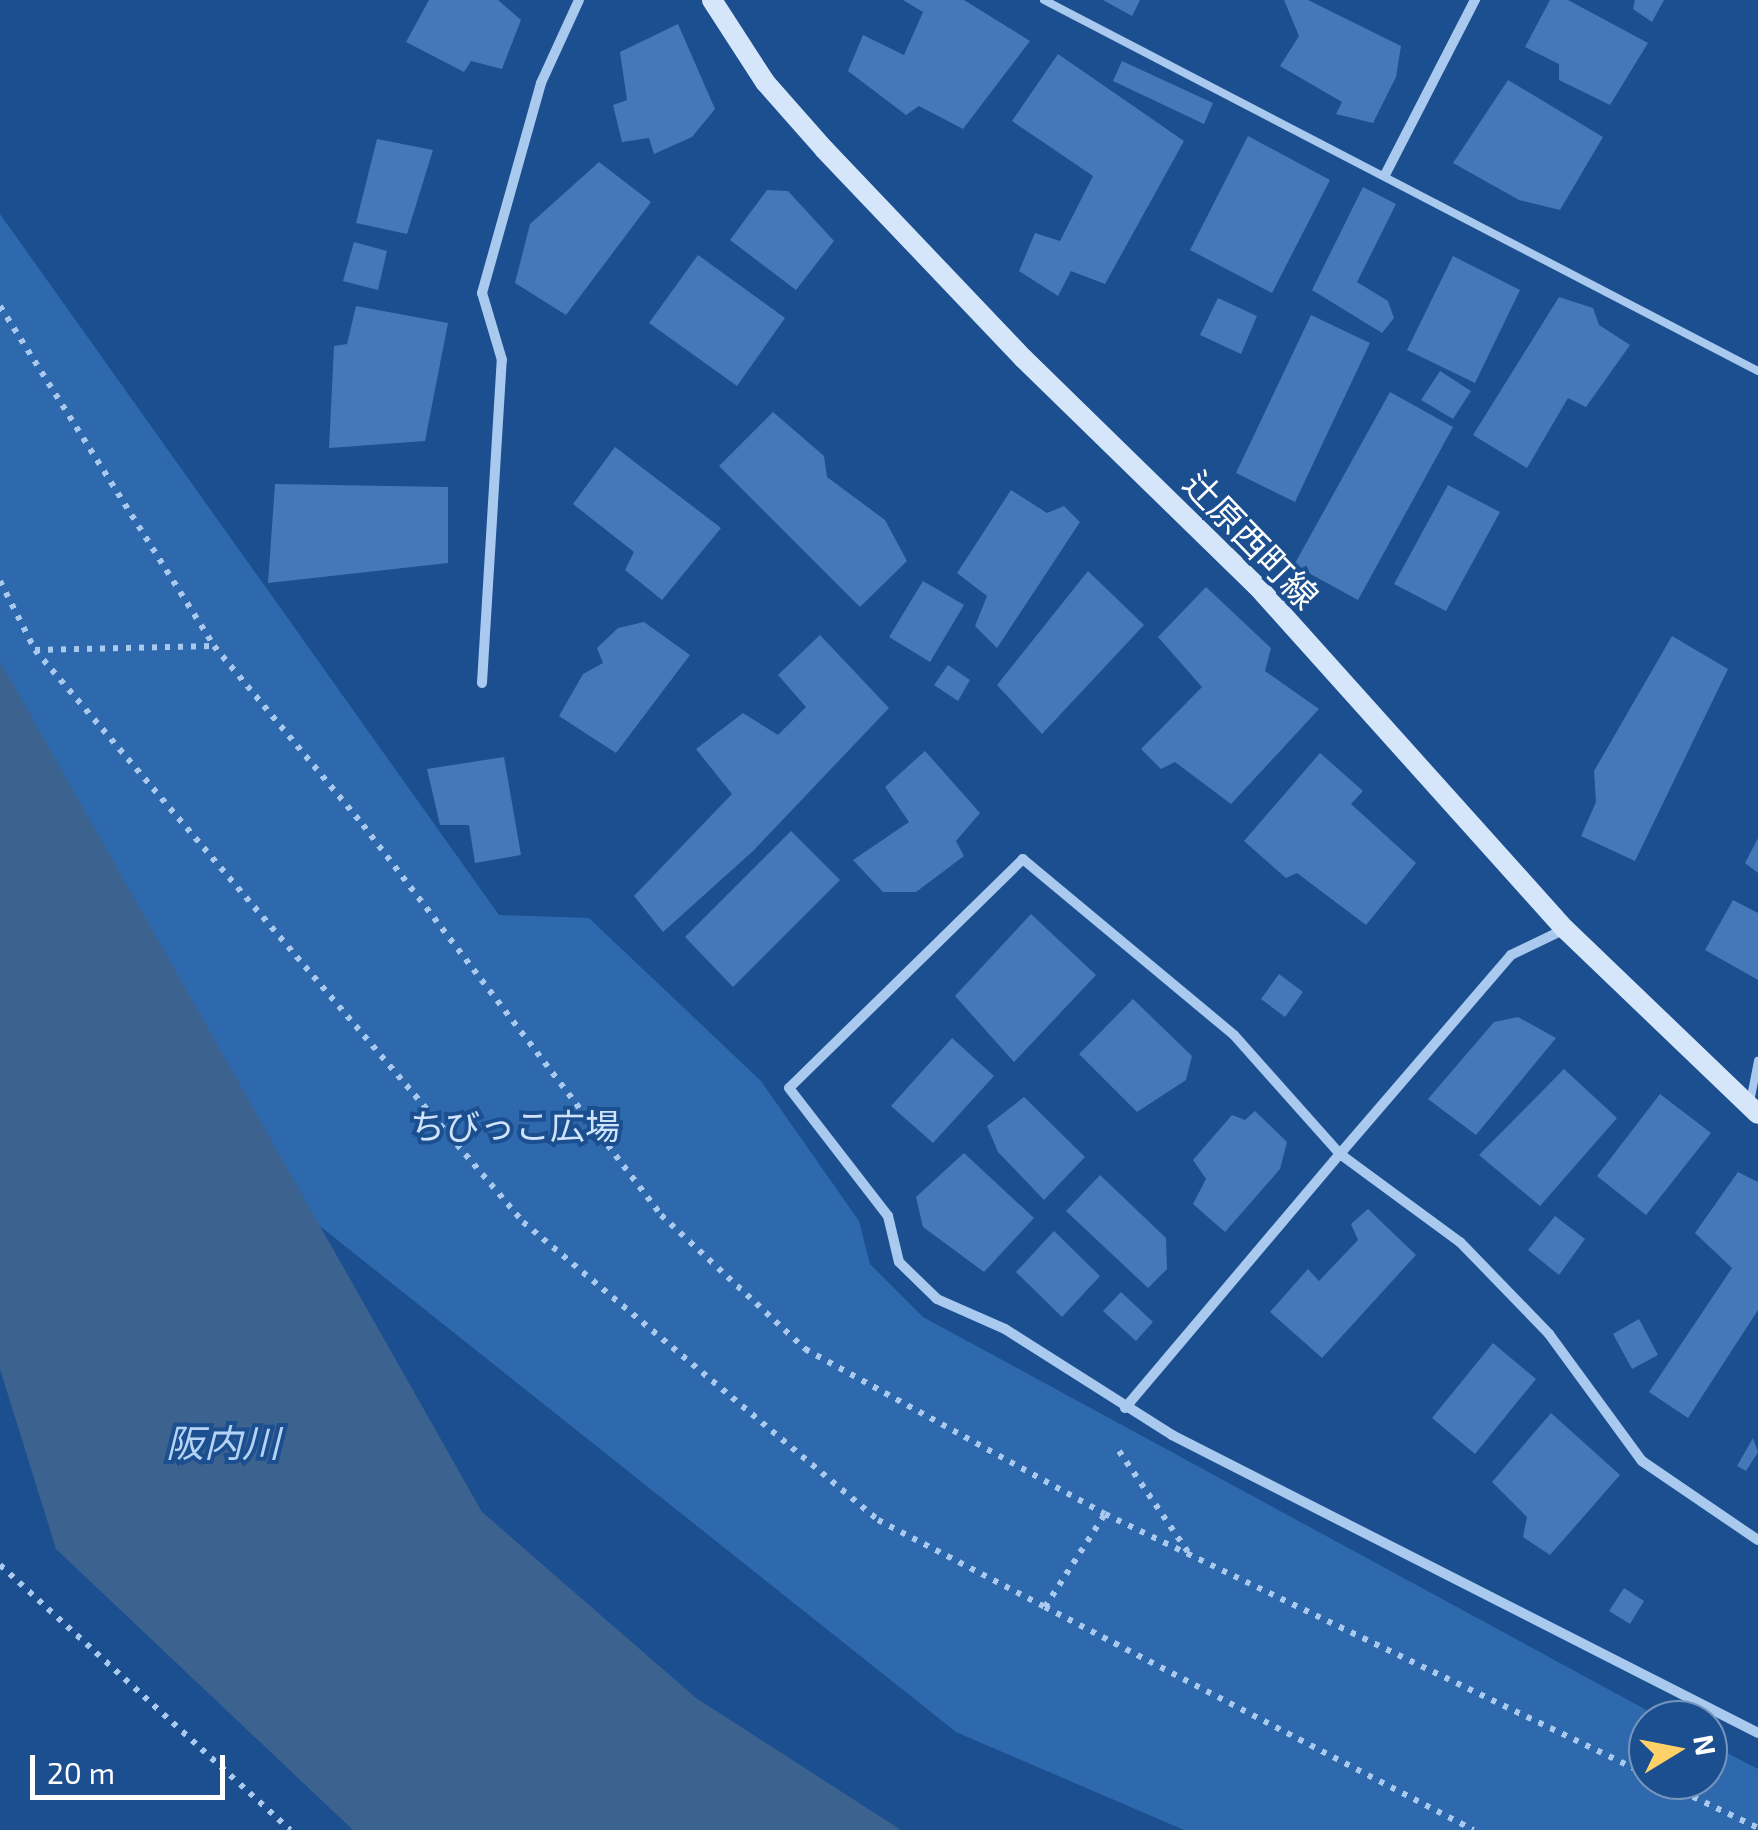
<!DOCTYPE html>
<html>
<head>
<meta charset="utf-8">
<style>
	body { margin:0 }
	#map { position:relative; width:1758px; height:1830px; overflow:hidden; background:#1b4f8f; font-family:"Exo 2","Noto Sans JP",sans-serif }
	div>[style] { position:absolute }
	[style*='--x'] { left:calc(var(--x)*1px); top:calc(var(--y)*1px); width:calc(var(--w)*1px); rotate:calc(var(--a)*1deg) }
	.green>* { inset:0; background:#2e69ad }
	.water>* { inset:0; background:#3c6290 }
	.building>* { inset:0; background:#4478b7 }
	.path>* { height:6px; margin-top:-3px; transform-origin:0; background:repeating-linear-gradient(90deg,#a9c9ee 0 5px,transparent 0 13px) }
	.service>* { height:8px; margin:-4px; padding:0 4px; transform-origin:4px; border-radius:4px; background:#a9c9ee }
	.minor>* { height:10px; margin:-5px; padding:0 5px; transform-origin:5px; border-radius:5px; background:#a9c9ee }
	.secondary>* { height:20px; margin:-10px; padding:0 10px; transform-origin:10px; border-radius:10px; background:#d6e6fa }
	span { translate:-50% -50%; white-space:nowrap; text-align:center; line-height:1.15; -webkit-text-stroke:8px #1b4f8f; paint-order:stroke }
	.street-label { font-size:35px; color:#fff }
	.park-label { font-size:35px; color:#cfe3fa }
	.water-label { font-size:38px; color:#b5d3f5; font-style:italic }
	.north { position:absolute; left:1628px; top:1700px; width:100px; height:100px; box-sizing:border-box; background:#1b4f8f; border:2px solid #7695bc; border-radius:50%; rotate:80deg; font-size:28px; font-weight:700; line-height:40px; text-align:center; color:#fff }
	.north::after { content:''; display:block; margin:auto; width:35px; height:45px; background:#ffd166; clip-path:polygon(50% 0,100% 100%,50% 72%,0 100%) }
	.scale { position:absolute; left:30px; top:1755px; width:195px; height:45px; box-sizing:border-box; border:5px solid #fff; border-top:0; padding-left:12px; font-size:30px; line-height:35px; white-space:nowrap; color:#fff; -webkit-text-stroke:8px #1b4f8f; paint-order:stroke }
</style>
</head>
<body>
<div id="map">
	<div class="green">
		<div style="clip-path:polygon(0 214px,499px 915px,589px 918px,761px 1081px,859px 1221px,870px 1264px,923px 1317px,1665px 1720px,1648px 1720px,1648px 1780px,1708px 1780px,1708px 1743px,1758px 1769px,1758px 1830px,1184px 1830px,956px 1732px,316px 1223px,0 677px)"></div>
	</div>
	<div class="water">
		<div style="clip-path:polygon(0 661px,482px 1512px,696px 1698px,901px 1830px,353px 1830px,56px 1549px,0 1369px)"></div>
	</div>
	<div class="building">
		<div style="clip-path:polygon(429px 0,498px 0,521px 20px,502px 69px,471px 61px,464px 72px,406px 42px)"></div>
		<div style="clip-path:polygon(903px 0,964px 0,1030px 41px,963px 129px,919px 106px,906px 115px,848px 71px,863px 35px,904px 55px,923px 12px)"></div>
		<div style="clip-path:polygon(1103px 0,1140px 0,1132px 16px)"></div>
		<div style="clip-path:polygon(1284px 0,1308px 0,1401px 46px,1396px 77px,1373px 123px,1336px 114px,1342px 102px,1280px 66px,1299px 36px)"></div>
		<div style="clip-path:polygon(1550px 0,1568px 0,1648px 43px,1610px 105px,1559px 80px,1559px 64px,1525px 47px)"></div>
		<div style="clip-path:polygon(1635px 0,1664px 0,1652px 22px,1633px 9px)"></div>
		<div style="clip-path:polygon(678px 24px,715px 109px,692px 137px,654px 154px,649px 138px,622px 142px,613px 105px,627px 100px,620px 52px)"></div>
		<div style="clip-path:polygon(1058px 54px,1184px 141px,1105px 284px,1071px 271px,1058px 296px,1019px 271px,1035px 233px,1060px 241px,1093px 176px,1012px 121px)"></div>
		<div style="clip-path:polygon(1122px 61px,1213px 103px,1204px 124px,1113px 81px)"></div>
		<div style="clip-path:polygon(1508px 80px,1603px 137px,1560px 210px,1519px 200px,1453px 163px)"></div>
		<div style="clip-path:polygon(1248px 136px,1330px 180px,1272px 293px,1190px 250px)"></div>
		<div style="clip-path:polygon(377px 139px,433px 150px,407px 234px,356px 223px)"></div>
		<div style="clip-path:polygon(599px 162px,651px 202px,566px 315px,515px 283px,530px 224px)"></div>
		<div style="clip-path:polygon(1363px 187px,1396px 204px,1357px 282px,1388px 301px,1394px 318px,1382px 333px,1312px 290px)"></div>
		<div style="clip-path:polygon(767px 190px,788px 191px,834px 241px,796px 290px,730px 240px)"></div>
		<div style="clip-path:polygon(354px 242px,387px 251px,378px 290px,343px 281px)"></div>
		<div style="clip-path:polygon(698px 255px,785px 318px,737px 386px,649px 323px)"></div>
		<div style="clip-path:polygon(1453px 256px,1520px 290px,1475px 383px,1407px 350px)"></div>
		<div style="clip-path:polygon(1559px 297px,1593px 308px,1599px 325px,1630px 345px,1586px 407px,1568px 398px,1527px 468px,1473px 435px)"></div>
		<div style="clip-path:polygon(1218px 298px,1257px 316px,1241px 354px,1200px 335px)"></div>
		<div style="clip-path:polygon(356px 306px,448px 323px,425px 441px,329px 448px,334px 346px,347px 344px)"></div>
		<div style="clip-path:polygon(1311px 315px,1370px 343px,1295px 502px,1236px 473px)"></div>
		<div style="clip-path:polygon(1440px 371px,1471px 391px,1453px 419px,1421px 400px)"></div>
		<div style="clip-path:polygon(1390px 392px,1453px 427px,1358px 600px,1294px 565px)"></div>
		<div style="clip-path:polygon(773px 412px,824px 456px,827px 477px,885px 520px,907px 561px,860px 607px,719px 466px)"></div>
		<div style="clip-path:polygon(615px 447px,721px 528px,662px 600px,625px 570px,634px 552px,573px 504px)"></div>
		<div style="clip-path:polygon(275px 484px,448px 487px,448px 563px,268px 583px)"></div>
		<div style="clip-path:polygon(1448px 485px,1500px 512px,1446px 611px,1394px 584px)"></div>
		<div style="clip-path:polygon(1011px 490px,1047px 513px,1064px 506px,1080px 522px,997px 648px,975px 626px,987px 596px,957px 573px)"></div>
		<div style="clip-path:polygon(1088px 571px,1144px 625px,1042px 734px,997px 685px)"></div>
		<div style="clip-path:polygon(923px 581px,964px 605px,930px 662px,889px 637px)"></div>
		<div style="clip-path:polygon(1206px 587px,1271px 648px,1265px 671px,1319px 709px,1231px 804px,1175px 762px,1161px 769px,1141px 749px,1202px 687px,1158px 637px)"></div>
		<div style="clip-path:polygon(644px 622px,690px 655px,616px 753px,559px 716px,583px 674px,603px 663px,597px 648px,618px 628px)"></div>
		<div style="clip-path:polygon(820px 635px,889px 708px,753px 851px,663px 932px,634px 896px,732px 794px,696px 749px,743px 713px,778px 735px,806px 707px,778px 675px)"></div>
		<div style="clip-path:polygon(1672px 636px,1728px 669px,1635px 861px,1581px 836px,1596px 802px,1594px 771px)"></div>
		<div style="clip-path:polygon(948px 665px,970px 680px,958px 701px,934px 685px)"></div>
		<div style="clip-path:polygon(925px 751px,980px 813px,956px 841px,964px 856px,916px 892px,883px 892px,853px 860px,909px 822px,885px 787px)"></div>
		<div style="clip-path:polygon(1320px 753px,1363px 791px,1351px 804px,1416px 863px,1366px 925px,1297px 873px,1286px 878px,1244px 841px)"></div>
		<div style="clip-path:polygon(504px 757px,521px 855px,475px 863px,469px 825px,440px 825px,427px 769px)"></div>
		<div style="clip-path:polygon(791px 831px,840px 880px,733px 987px,685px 937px)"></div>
		<div style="clip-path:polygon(1758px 838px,1758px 873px,1745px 863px)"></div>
		<div style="clip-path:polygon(1733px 900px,1758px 913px,1758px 980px,1705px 950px)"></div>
		<div style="clip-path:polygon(1031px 914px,1096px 975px,1014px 1062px,955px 996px)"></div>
		<div style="clip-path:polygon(1279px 974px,1303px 992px,1285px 1017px,1261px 999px)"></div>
		<div style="clip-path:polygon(1133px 999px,1192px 1056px,1186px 1080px,1137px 1112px,1079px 1054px)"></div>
		<div style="clip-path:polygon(1518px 1017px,1556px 1038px,1476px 1135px,1428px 1099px,1494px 1022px)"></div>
		<div style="clip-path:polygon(952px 1038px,994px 1076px,933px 1143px,891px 1106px)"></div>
		<div style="clip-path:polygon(1564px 1069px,1617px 1118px,1540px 1206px,1479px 1155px)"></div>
		<div style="clip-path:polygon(1660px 1094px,1711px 1133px,1646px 1215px,1597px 1176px)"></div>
		<div style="clip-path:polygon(1024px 1097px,1085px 1157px,1044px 1200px,998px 1152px,987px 1126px)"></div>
		<div style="clip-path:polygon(1255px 1111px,1287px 1142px,1280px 1169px,1225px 1232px,1193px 1204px,1206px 1179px,1193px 1160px,1232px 1115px,1245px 1120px)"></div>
		<div style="clip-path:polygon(964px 1153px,1034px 1218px,984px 1272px,923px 1227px,916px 1197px)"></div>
		<div style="clip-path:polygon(1738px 1172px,1758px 1182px,1758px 1310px,1688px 1418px,1649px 1392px,1732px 1268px,1695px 1233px)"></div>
		<div style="clip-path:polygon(1100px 1175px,1166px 1238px,1167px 1269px,1148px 1288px,1066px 1211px)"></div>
		<div style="clip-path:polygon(1368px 1209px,1416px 1255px,1322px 1358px,1270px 1312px,1308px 1269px,1319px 1281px,1358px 1240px,1351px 1224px)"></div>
		<div style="clip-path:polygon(1555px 1216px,1585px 1239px,1559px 1275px,1528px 1250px)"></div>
		<div style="clip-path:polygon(1054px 1231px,1100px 1276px,1062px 1317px,1016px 1272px)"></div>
		<div style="clip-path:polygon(1121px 1292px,1153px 1322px,1136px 1341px,1103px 1311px)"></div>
		<div style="clip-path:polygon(1639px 1319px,1658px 1355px,1632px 1369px,1613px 1334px)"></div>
		<div style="clip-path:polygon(1493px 1343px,1536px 1379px,1475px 1454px,1432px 1418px)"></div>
		<div style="clip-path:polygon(1551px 1413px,1620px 1475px,1550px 1555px,1523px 1537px,1527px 1517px,1492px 1482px)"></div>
		<div style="clip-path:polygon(1753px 1438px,1758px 1452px,1746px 1471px,1737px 1466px)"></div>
		<div style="clip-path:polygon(1624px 1588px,1644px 1601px,1630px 1624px,1609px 1611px)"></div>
	</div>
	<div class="path">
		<div style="--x:0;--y:306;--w:402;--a:57.8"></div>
		<div style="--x:214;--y:646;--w:233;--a:50.2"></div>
		<div style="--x:363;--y:825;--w:491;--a:52.6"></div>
		<div style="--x:661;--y:1215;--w:197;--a:42.9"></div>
		<div style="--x:805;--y:1349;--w:342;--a:28.8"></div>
		<div style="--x:1105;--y:1514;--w:602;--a:25.67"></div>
		<div style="--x:0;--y:581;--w:77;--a:63.1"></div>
		<div style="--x:35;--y:650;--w:179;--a:-1.3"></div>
		<div style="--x:35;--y:650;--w:752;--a:49.53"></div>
		<div style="--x:523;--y:1222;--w:463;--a:40"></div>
		<div style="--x:878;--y:1520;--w:188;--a:27.5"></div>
		<div style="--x:1045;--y:1607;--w:111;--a:-57.2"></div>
		<div style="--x:1119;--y:1451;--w:122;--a:55.7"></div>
		<div style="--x:0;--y:1565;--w:393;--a:42.4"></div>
		<div style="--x:1045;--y:1607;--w:483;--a:27.5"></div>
		<div style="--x:1658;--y:1780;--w:111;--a:25.6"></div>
	</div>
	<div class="service">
		<div style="--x:1044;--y:0;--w:805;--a:27.46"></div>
		<div style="--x:1750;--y:1102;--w:42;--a:-79"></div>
	</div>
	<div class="minor">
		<div style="--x:1386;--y:173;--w:195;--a:-62.8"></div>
		<div style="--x:482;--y:683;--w:324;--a:-86.5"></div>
		<div style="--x:502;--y:360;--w:70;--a:-106.6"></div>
		<div style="--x:482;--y:293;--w:218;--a:-74.3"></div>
		<div style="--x:541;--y:83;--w:91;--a:-65.4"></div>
		<div style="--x:1565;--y:929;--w:60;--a:154.3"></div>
		<div style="--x:1511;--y:955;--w:262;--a:130.7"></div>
		<div style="--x:1340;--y:1154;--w:159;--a:-131.7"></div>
		<div style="--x:1234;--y:1035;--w:275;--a:-140.2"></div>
		<div style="--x:1023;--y:859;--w:327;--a:135.6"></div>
		<div style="--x:789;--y:1088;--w:162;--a:52.3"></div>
		<div style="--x:888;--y:1216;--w:47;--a:76.6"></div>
		<div style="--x:899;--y:1262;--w:53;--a:44.2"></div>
		<div style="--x:937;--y:1299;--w:74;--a:23.8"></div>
		<div style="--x:1005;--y:1329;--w:198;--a:32.4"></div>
		<div style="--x:1172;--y:1435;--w:657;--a:26.95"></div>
		<div style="--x:1125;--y:1408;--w:333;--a:-49.8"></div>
		<div style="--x:1340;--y:1154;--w:149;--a:36.3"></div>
		<div style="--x:1460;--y:1242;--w:128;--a:45.9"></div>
		<div style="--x:1549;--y:1334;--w:157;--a:53.8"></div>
		<div style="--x:1642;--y:1461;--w:140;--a:34.3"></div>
	</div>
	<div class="secondary">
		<div style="--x:712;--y:0;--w:98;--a:57.1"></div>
		<div style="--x:765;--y:82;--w:89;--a:48.6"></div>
		<div style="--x:824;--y:149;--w:289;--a:46.4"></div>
		<div style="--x:1023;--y:358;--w:327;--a:44.3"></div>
		<div style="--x:1257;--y:586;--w:461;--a:48.1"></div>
		<div style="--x:1565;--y:929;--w:267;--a:43.8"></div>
	</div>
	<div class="street-label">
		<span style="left:1252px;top:539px;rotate:46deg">辻原西町線</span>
	</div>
	<div class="park-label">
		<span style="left:515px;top:1125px">ちびっこ広場</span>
	</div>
	<div class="water-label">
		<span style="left:223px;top:1443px">阪内川</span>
	</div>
	<div class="north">N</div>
	<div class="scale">20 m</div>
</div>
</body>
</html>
